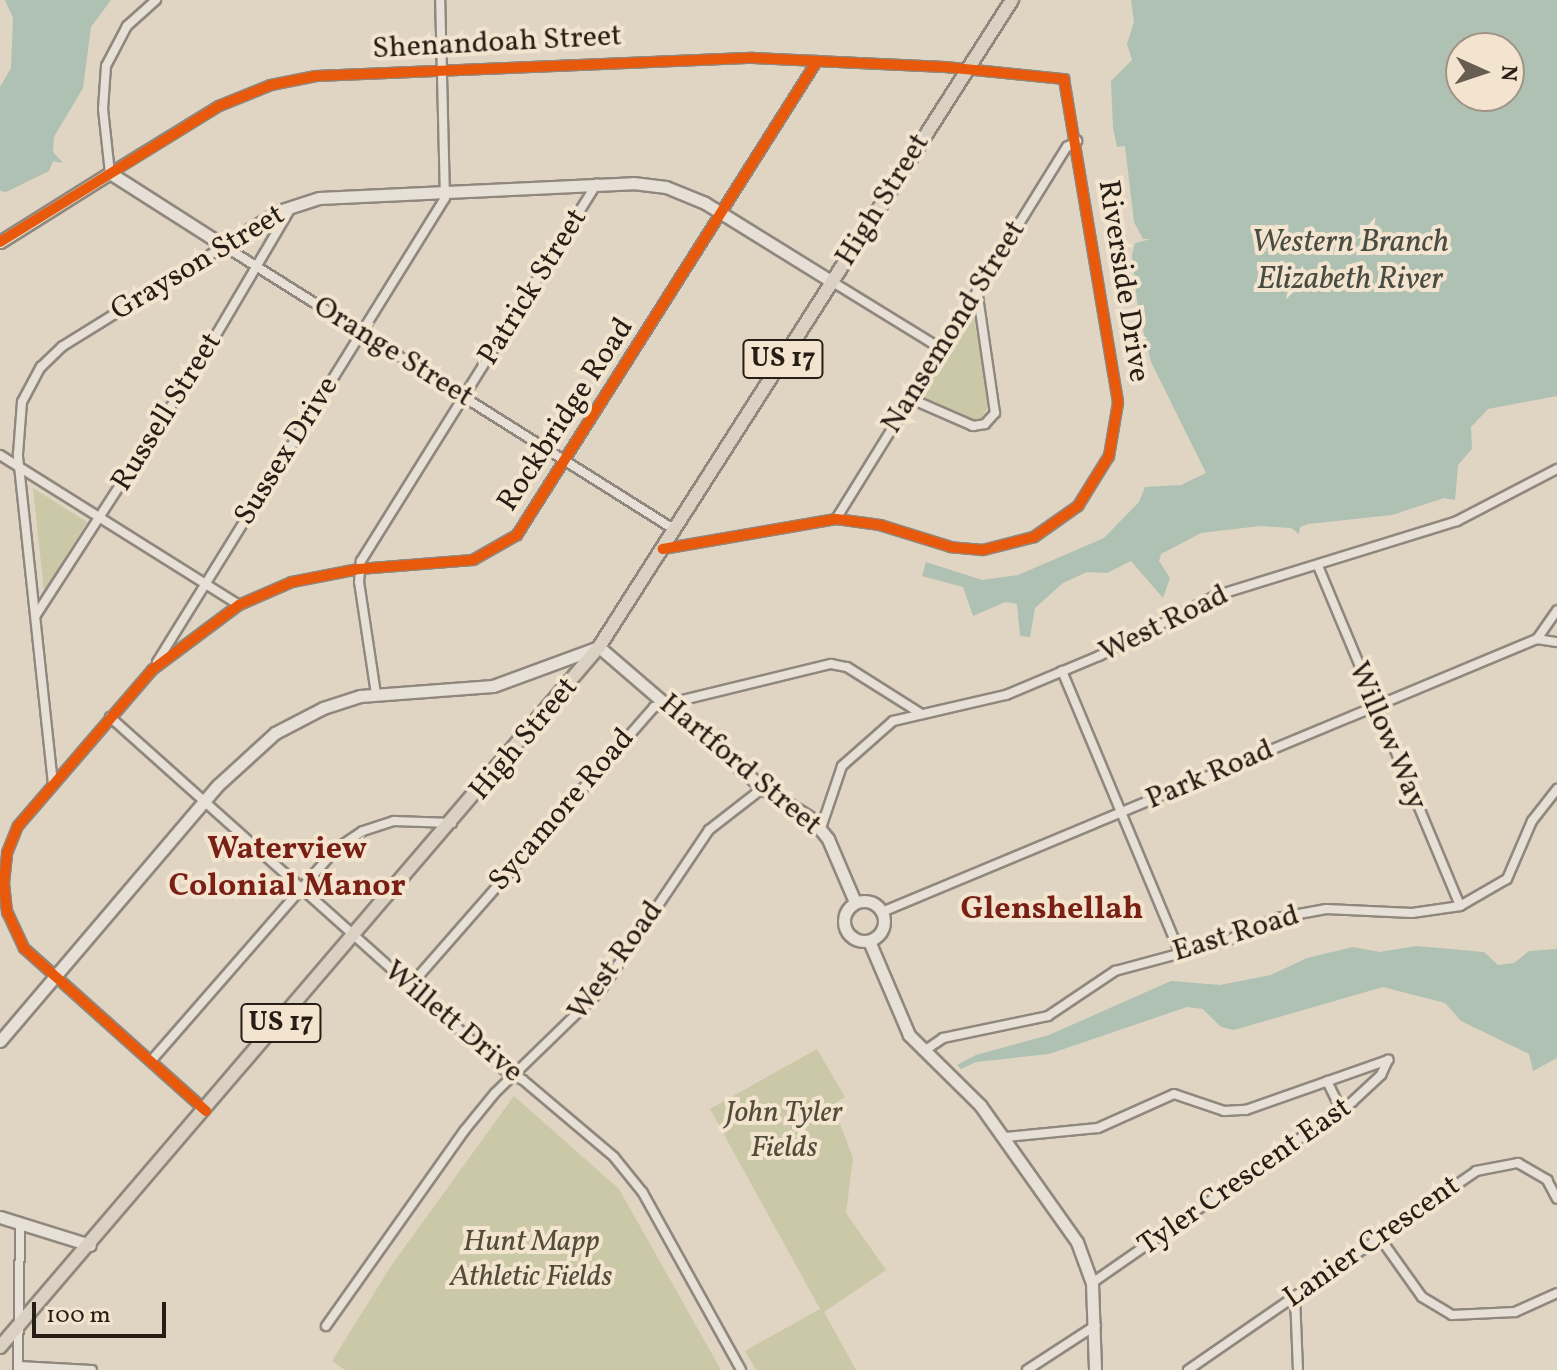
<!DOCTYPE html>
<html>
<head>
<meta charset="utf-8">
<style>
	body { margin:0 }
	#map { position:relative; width:1557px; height:1370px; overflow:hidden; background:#e0d4c3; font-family:Vollkorn,serif }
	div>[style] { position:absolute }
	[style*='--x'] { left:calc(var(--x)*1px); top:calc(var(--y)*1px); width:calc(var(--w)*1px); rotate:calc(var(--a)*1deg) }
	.green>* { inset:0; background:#cac8a6 }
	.water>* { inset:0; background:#aec1b3 }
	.roads { filter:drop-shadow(2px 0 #90887e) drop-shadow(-2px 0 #90887e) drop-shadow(0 2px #90887e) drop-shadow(0 -2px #90887e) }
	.street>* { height:8px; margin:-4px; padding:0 4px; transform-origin:4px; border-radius:4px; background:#e7e0d7 }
	.secondary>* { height:11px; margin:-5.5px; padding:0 5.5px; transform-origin:5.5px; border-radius:5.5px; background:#e7e0d7 }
	.secondary>.ring { margin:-5.5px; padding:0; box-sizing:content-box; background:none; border:11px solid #e7e0d7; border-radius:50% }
	.primary>* { height:12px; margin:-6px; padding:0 6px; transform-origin:6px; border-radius:6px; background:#dad1c3 }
	.cycleway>* { height:10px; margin:-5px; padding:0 5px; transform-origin:5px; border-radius:5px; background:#e8590c }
	span { translate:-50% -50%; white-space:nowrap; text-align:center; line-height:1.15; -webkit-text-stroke:8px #f3e4d0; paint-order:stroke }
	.shield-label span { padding:2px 6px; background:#f3e4d0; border:2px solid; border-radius:6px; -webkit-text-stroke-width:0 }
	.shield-label { font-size:28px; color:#261d14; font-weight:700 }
	.street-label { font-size:30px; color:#261d14 }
	.park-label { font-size:30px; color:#524d39; font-style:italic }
	.water-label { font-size:32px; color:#484c42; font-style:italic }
	.neighbourhood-label { font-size:32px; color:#7a1f14; font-weight:700 }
	.north { position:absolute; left:1445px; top:32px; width:80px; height:80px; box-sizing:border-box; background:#f3e4d0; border:2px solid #a19485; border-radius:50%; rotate:93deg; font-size:22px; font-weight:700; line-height:32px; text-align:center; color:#261d14 }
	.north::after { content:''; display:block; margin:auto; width:28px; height:36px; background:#675d51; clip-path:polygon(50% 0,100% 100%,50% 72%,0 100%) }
	.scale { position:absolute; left:32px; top:1302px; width:134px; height:36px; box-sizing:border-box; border:4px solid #261d14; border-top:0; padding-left:10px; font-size:24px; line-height:28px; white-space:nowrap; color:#261d14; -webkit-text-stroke:6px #f3e4d0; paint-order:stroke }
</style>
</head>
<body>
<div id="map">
	<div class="green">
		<div style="clip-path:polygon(969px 316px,974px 317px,989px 406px,980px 420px,971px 421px,918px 398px)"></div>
		<div style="clip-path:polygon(33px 488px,87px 522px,44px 592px)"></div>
		<div style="clip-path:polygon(817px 1049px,845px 1097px,833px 1105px,853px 1158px,846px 1213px,886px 1270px,824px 1312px,856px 1370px,756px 1370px,745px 1351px,820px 1309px,710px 1109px)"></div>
		<div style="clip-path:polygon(514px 1096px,619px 1189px,721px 1370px,345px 1370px,332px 1361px,391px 1266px)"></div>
	</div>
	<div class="water">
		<div style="clip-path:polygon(5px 0,111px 0,91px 27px,83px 88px,54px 137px,53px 152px,63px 163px,53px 161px,49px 171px,6px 192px,0 191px,0 87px,11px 68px,13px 18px)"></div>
		<div style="clip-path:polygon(evenodd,1131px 0,1557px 0,1557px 396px,1488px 409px,1471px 427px,1472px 449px,1458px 465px,1455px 500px,1444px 498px,1392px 515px,1308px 524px,1300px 527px,1299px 534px,1291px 528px,1260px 526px,1201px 533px,1161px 554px,1159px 561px,1170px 578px,1163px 598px,1131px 561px,1107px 573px,1087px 572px,1063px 583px,1035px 608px,1030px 637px,1020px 636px,1017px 604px,1005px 602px,973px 616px,963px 587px,922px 576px,926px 562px,982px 580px,1018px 575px,1104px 538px,1139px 502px,1145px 487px,1181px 485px,1206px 473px,1151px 362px,1138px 310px,1132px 255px,1135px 243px,1151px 239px,1143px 239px,1134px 222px,1125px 146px,1117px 147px,1113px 128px,1111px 81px,1132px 60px,1127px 44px,1134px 22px,1131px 0,1461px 48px,1509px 48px,1509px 96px,1461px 96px,1461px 48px)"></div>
		<div style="clip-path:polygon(1417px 946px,1484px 952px,1498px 965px,1514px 963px,1529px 951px,1557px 949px,1557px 1058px,1533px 1071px,1529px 1054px,1461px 1021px,1445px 1003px,1383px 987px,1234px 1030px,1221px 1027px,1203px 1009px,1187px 1007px,1049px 1054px,976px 1062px,961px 1069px,957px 1065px,976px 1055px,1049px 1035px,1171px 981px,1220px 985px,1271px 975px,1307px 958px,1353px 947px,1379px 952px)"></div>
	</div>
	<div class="roads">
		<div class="street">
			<div style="--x:156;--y:0;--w:39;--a:138"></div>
			<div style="--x:127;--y:26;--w:45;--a:117.7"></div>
			<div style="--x:106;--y:66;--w:43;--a:94"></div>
			<div style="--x:103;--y:109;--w:64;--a:83.8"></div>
			<div style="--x:110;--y:173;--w:128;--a:-31.6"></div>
			<div style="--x:219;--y:106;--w:56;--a:-22"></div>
			<div style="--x:271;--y:85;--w:46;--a:-11.3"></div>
			<div style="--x:316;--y:76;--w:437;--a:-2.4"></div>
			<div style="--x:753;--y:58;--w:192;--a:2.7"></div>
			<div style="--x:945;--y:67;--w:120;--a:5.8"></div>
			<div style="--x:1064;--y:79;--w:328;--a:80.5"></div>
			<div style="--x:1118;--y:403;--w:54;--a:99.6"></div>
			<div style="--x:1109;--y:456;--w:59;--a:121.8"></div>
			<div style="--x:1078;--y:506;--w:54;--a:144.8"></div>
			<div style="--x:1034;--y:537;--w:53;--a:165.7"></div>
			<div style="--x:983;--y:550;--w:32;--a:-175"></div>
			<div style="--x:951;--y:547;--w:74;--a:-162.8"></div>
			<div style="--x:880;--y:525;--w:44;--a:-172.2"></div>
			<div style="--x:836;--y:519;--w:176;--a:170.2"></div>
			<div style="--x:831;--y:281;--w:128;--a:31.6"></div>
			<div style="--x:909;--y:398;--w:70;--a:23.6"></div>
			<div style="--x:973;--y:426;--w:12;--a:-9"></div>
			<div style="--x:985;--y:424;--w:15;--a:-48"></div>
			<div style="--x:995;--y:413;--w:125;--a:-98.3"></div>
			<div style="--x:0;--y:455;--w:282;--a:32.1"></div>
			<div style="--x:836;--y:519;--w:438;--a:-58.2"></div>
			<div style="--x:1067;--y:147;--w:12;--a:-31"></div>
			<div style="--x:1318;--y:566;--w:368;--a:67.3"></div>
			<div style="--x:36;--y:615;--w:313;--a:-57.1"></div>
			<div style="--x:206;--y:352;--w:169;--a:-59.5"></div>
			<div style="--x:1537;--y:639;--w:35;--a:-55"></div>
			<div style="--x:157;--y:662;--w:546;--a:-58.17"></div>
			<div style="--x:445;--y:198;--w:198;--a:-91.4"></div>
			<div style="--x:1062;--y:671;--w:306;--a:67.3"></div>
			<div style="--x:376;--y:694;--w:113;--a:-98.6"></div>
			<div style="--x:359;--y:582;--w:21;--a:-85"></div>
			<div style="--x:361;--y:561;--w:445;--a:-58"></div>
			<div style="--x:110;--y:717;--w:535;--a:41.82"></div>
			<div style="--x:509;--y:1074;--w:15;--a:23"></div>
			<div style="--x:523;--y:1080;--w:119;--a:40.2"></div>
			<div style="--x:614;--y:1157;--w:46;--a:51.1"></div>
			<div style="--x:643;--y:1193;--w:202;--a:61"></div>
			<div style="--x:53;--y:784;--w:332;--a:-96.1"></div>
			<div style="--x:18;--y:454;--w:52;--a:-85.6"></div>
			<div style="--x:22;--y:402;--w:40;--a:-62"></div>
			<div style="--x:41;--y:367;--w:30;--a:-44"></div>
			<div style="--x:63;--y:346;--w:190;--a:-31.8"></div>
			<div style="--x:224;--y:246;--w:533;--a:32.2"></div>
			<div style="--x:821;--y:828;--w:65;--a:-71.3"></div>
			<div style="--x:842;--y:766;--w:68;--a:-41.4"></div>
			<div style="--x:893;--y:721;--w:116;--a:-13"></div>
			<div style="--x:1006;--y:695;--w:101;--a:-22.8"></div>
			<div style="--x:1099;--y:656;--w:131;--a:-27.3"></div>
			<div style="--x:1215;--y:596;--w:253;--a:-17.2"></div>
			<div style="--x:1457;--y:521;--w:113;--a:-27.5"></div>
			<div style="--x:882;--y:912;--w:710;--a:-22.63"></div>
			<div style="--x:1537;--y:639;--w:20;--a:9"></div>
			<div style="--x:409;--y:987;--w:372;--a:-48.8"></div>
			<div style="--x:654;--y:707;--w:182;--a:-13.7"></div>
			<div style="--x:831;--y:664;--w:16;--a:11"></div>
			<div style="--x:847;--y:667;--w:86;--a:32.2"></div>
			<div style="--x:924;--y:1051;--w:23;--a:-34"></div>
			<div style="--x:943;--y:1038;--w:107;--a:-11.8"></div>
			<div style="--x:1048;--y:1016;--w:81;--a:-33.9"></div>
			<div style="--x:1115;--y:971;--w:115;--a:-15.1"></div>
			<div style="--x:1226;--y:941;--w:56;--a:-24.3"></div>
			<div style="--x:1277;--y:918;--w:50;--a:-10.4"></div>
			<div style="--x:1326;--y:909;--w:86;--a:2.7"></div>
			<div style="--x:1412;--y:913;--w:49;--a:-8.3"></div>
			<div style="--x:1460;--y:906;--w:54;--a:-29.9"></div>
			<div style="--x:1507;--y:879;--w:63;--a:-66.7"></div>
			<div style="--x:1532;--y:821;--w:41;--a:-52"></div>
			<div style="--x:151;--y:1061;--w:281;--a:-48.9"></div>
			<div style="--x:336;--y:849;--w:32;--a:-34"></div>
			<div style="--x:363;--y:831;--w:33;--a:-18"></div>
			<div style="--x:394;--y:821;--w:58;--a:2"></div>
			<div style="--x:1327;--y:1081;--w:32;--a:64"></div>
			<div style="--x:205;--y:1110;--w:243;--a:-138.2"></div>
			<div style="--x:24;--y:948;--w:40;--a:-115"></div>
			<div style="--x:7;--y:912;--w:29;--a:-96"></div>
			<div style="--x:4;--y:883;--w:30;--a:-84"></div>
			<div style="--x:7;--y:853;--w:29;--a:-68"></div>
			<div style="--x:18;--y:826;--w:206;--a:-49.3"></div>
			<div style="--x:152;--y:670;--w:109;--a:-36.8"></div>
			<div style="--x:239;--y:605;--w:58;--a:-23.5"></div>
			<div style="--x:292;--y:582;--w:68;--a:-11"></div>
			<div style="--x:359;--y:569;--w:114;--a:-4.5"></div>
			<div style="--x:473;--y:560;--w:51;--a:-29.6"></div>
			<div style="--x:517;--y:535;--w:561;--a:-57.67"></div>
			<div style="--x:1006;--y:1137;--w:92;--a:-5.6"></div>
			<div style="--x:1098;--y:1128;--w:83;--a:-24.1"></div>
			<div style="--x:1174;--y:1094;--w:53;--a:18.8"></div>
			<div style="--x:1224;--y:1111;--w:22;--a:-3"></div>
			<div style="--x:1246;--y:1110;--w:151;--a:-19.4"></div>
			<div style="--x:1380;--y:1238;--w:72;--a:54.6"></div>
			<div style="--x:1422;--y:1297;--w:35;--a:31"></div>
			<div style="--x:1452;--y:1315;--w:63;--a:-2.7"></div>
			<div style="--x:1515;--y:1312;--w:46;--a:-24.3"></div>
			<div style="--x:1092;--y:1283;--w:317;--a:-34.8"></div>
			<div style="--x:1352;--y:1102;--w:40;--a:-43"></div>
			<div style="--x:1381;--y:1075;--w:17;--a:-65"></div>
			<div style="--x:1295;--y:1296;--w:74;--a:87.7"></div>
			<div style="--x:326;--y:1326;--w:239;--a:-54.7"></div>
			<div style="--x:464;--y:1131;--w:49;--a:-50.8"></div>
			<div style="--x:495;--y:1093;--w:148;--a:-44.2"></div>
			<div style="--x:601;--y:990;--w:193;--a:-56"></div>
			<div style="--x:709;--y:830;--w:68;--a:-37.9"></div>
			<div style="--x:18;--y:1366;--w:74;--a:3.1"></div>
			<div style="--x:18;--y:1370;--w:147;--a:-89.2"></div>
			<div style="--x:1027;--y:1370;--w:82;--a:-33.1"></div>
			<div style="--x:1188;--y:1370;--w:350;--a:-34.6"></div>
			<div style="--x:1476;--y:1171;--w:43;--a:-10.8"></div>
			<div style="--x:1518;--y:1163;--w:34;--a:30"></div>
			<div style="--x:1547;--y:1180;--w:21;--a:62"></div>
		</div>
		<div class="secondary">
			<div style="--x:0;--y:242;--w:130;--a:-32.1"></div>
			<div style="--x:110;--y:173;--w:135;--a:32.6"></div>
			<div style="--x:224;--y:246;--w:65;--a:-32.5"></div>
			<div style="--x:279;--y:211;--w:42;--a:-18"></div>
			<div style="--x:319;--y:198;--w:314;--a:-2.7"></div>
			<div style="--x:633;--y:183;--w:33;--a:7"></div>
			<div style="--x:666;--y:187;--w:42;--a:22.3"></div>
			<div style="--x:705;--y:203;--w:148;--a:31.8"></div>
			<div class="ring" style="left:844px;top:901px;width:29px;height:29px"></div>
			<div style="--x:869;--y:941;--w:102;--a:66.9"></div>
			<div style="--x:909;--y:1035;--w:100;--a:44.6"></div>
			<div style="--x:980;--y:1105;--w:168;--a:54.7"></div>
			<div style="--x:1077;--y:1242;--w:44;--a:69.9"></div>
			<div style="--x:1092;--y:1283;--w:87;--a:88"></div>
			<div style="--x:0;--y:1041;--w:336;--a:-49.6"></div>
			<div style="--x:218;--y:785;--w:77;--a:-42.4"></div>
			<div style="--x:275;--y:733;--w:54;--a:-27.5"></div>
			<div style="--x:323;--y:708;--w:39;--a:-18"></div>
			<div style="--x:360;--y:696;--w:133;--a:-4.3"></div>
			<div style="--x:493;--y:686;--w:113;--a:-20.2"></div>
			<div style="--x:599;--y:647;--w:216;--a:40.7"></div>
			<div style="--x:763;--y:788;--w:58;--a:32.3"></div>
			<div style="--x:812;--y:819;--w:26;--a:51"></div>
			<div style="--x:828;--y:839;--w:69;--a:66.8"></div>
			<div style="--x:0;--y:1217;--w:94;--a:17.3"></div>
		</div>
		<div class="primary">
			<div style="--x:0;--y:1347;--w:921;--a:-49.45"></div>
			<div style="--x:599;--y:647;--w:768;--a:-57.45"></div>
		</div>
	</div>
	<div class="cycleway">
		<div style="--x:0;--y:242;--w:258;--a:-31.8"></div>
		<div style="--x:219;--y:106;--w:56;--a:-22"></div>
		<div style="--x:271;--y:85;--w:46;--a:-11.3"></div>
		<div style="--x:316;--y:76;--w:437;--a:-2.4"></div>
		<div style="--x:753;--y:58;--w:192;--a:2.7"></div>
		<div style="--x:945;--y:67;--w:120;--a:5.8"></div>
		<div style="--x:1064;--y:79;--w:328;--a:80.5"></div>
		<div style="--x:1118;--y:403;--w:54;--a:99.6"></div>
		<div style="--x:1109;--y:456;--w:59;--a:121.8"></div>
		<div style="--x:1078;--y:506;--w:54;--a:144.8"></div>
		<div style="--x:1034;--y:537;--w:53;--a:165.7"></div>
		<div style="--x:983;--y:550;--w:32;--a:-175"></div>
		<div style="--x:951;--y:547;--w:74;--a:-162.8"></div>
		<div style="--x:880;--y:525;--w:44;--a:-172.2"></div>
		<div style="--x:836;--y:519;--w:176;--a:170.2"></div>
		<div style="--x:206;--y:1111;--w:244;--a:-138.2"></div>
		<div style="--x:24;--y:948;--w:40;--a:-115"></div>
		<div style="--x:7;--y:912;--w:29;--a:-96"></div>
		<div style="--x:4;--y:883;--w:30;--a:-84"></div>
		<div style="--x:7;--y:853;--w:29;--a:-68"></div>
		<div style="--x:18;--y:826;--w:206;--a:-49.3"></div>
		<div style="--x:152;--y:670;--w:109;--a:-36.8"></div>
		<div style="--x:239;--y:605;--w:58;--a:-23.5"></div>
		<div style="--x:292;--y:582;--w:68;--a:-11"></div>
		<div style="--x:359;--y:569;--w:114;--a:-4.5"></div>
		<div style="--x:473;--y:560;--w:51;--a:-29.6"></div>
		<div style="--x:517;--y:535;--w:561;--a:-57.67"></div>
	</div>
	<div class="shield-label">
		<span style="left:783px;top:359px">US 17</span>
		<span style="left:281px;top:1023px">US 17</span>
	</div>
	<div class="street-label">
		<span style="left:497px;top:43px;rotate:-3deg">Shenandoah Street</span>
		<span style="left:883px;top:200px;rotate:-58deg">High Street</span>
		<span style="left:198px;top:263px;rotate:-31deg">Grayson Street</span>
		<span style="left:1123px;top:281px;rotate:81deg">Riverside Drive</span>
		<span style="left:533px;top:287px;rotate:-58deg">Patrick Street</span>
		<span style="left:954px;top:327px;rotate:-58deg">Nansemond Street</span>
		<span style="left:393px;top:352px;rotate:32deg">Orange Street</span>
		<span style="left:167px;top:412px;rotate:-58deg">Russell Street</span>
		<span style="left:566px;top:415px;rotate:-57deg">Rockbridge Road</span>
		<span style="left:287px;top:451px;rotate:-58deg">Sussex Drive</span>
		<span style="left:1164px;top:624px;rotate:-26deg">West Road</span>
		<span style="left:1387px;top:736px;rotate:67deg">Willow Way</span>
		<span style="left:524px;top:739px;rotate:-50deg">High Street</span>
		<span style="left:740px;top:765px;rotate:40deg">Hartford Street</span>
		<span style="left:1210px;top:775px;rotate:-23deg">Park Road</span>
		<span style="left:562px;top:810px;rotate:-49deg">Sycamore Road</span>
		<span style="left:1236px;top:934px;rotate:-17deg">East Road</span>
		<span style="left:616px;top:961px;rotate:-54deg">West Road</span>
		<span style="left:453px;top:1022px;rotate:40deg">Willett Drive</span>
		<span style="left:1245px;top:1177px;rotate:-35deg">Tyler Crescent East</span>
		<span style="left:1372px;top:1242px;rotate:-35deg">Lanier Crescent</span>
	</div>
	<div class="park-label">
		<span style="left:784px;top:1130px">John Tyler<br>Fields</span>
		<span style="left:531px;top:1259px">Hunt Mapp<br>Athletic Fields</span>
	</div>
	<div class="water-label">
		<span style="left:1350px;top:262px">Western Branch<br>Elizabeth River</span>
	</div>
	<div class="neighbourhood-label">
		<span style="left:287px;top:869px">Waterview<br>Colonial Manor</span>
		<span style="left:1052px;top:910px">Glenshellah</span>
	</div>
	<div class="north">N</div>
	<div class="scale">100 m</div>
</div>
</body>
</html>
